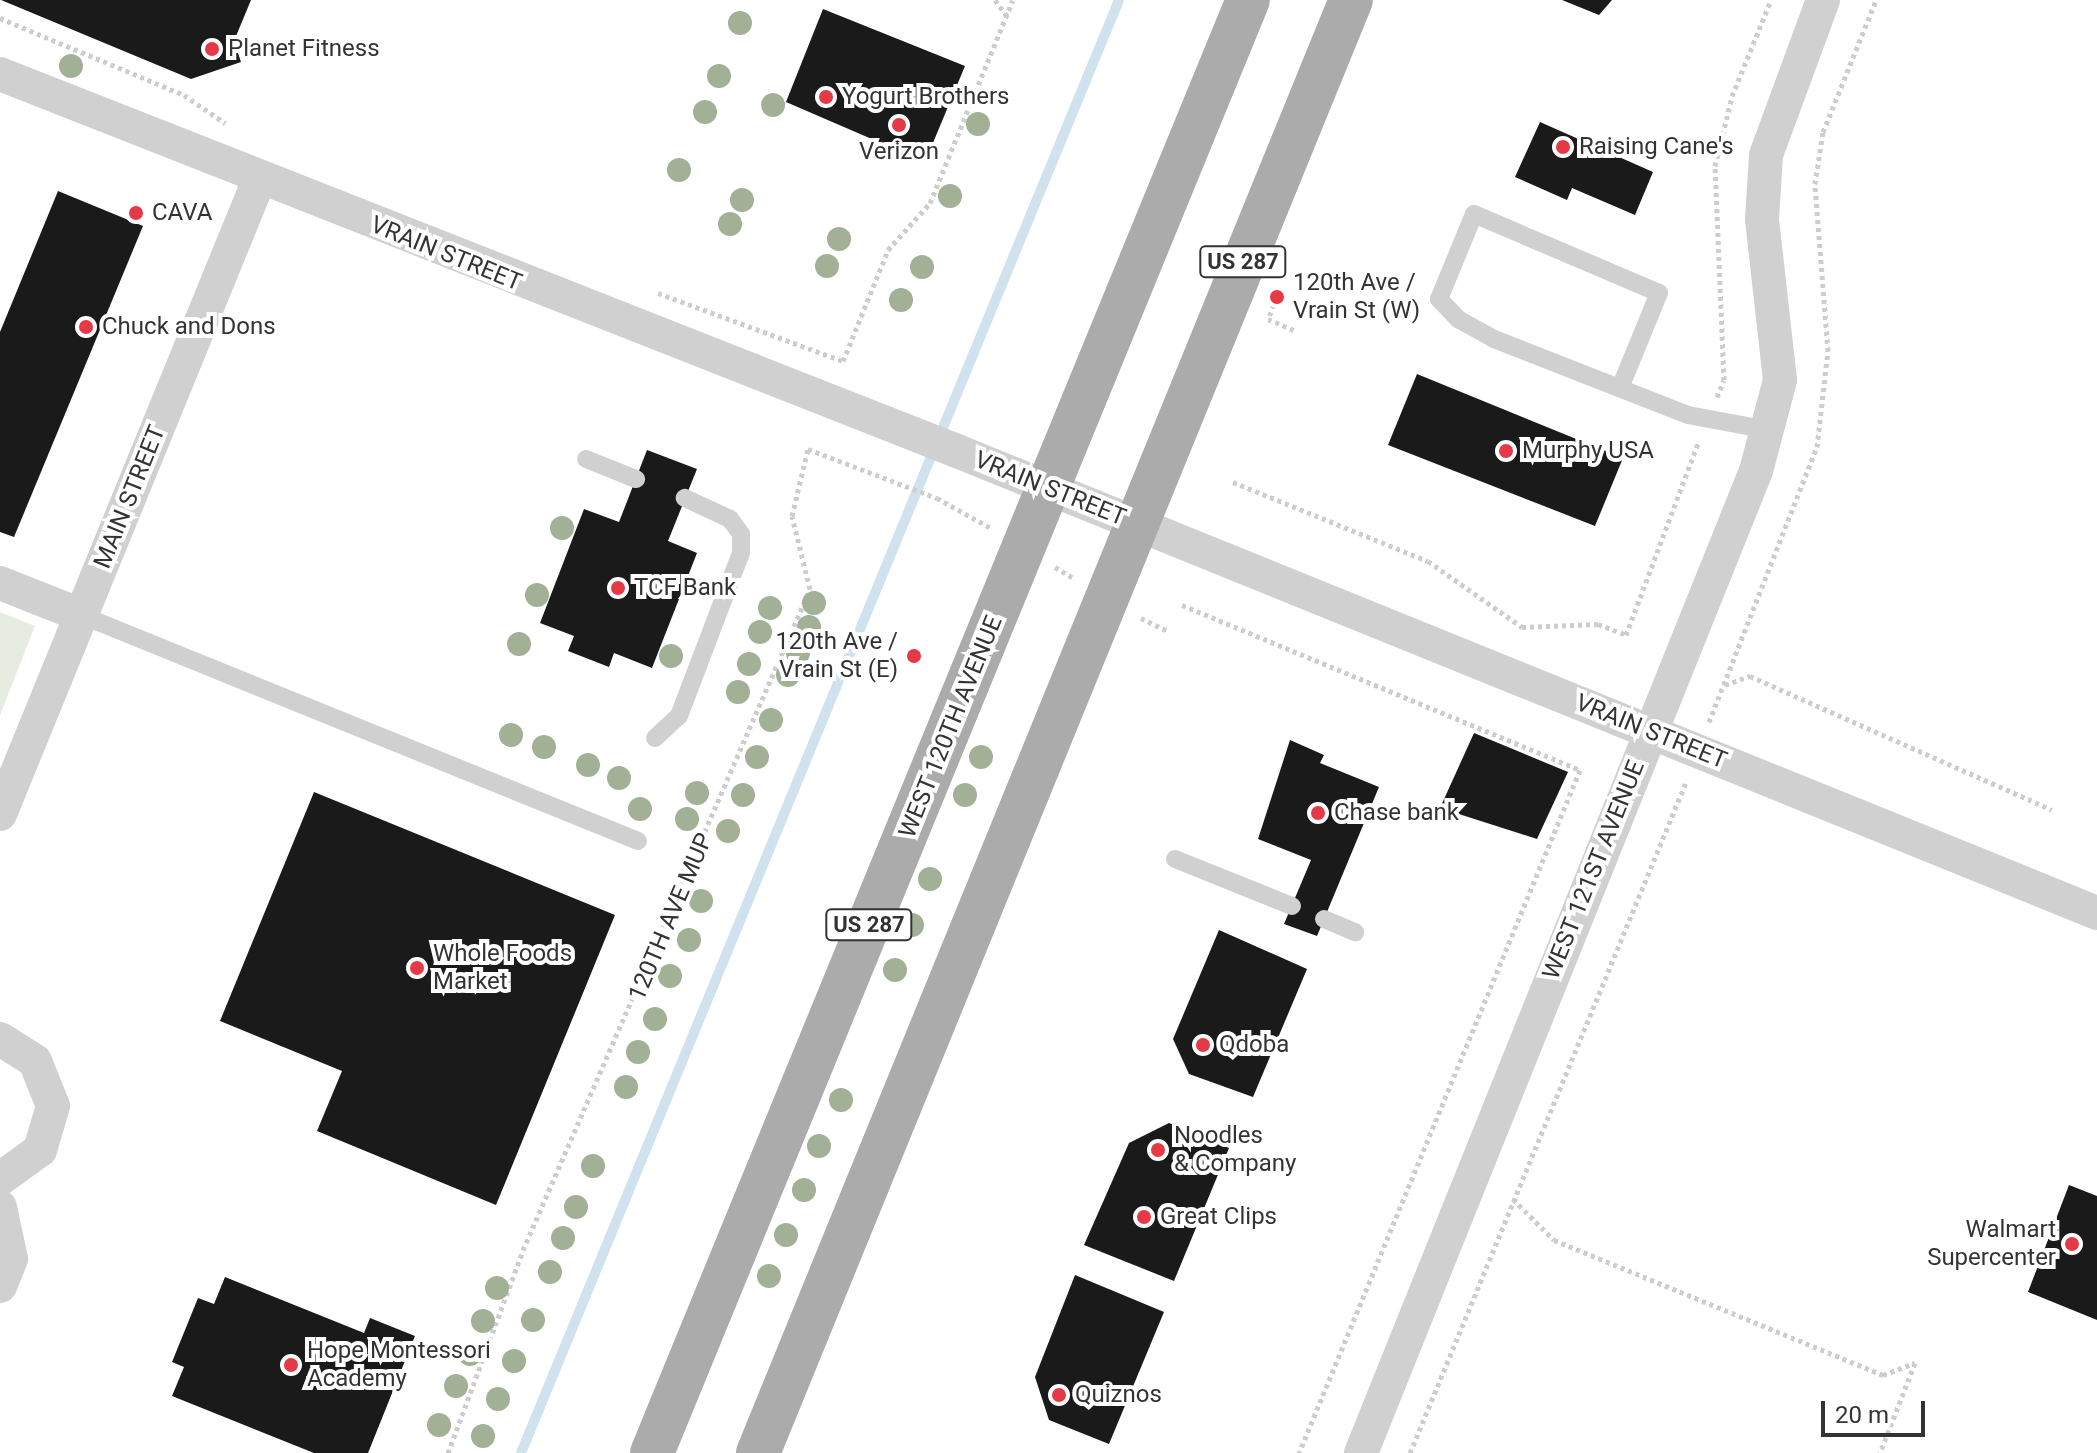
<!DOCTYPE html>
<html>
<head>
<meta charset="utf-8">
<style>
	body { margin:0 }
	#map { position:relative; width:2097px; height:1453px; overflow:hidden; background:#fff; font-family:Roboto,sans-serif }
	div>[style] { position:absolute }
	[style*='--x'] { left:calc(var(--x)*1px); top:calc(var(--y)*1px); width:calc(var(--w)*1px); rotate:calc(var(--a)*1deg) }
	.green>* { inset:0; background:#e6ecdf }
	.stream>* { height:10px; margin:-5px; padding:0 5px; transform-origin:5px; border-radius:5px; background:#cfe2ee }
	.building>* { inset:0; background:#1a1a1a }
	.path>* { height:5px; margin-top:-2.5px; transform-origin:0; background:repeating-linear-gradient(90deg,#cdcdcd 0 4px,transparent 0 8px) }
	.lane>* { height:18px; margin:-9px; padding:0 9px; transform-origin:9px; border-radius:9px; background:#d0d0d0 }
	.street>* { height:34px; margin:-17px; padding:0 17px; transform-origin:17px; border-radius:17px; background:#d0d0d0 }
	.primary>* { height:44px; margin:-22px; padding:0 22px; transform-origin:22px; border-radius:22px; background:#ababab }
	.trees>* { width:24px; height:24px; margin:-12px; border-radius:50%; background:#a2b095 }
	.dots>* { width:22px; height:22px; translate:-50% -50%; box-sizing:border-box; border:4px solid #fff; border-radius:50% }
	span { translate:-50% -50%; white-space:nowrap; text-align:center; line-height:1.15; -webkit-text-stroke:8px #fff; paint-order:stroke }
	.shield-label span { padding:2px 6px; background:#fff; border:2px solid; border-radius:6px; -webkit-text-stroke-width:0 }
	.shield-label { font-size:22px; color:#333; font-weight:700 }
	.poi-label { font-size:24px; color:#333 }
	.left { translate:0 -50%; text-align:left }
	.right { translate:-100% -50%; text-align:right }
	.street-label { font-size:24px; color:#333 }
	.scale { position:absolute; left:1821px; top:1401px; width:104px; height:36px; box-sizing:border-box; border:4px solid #333; border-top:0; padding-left:10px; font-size:24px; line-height:28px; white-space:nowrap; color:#333; -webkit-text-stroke:6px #fff; paint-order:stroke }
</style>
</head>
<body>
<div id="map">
	<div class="green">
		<div style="clip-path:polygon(0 612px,35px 626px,0 715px)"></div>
	</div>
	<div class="stream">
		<div style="--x:521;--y:1453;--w:1571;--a:-67.63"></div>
	</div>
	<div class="building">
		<div style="clip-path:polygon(1px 0,251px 0,234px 41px,241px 62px,191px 79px)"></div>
		<div style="clip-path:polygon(1562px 0,1612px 0,1599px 15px)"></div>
		<div style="clip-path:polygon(823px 9px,965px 66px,925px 162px,786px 102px)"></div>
		<div style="clip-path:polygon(1540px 122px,1653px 172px,1635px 215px,1572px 188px,1567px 200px,1515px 177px)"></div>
		<div style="clip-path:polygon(58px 191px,143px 226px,14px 537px,0 532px,0 332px)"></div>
		<div style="clip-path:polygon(1417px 374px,1623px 458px,1595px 526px,1388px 445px)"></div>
		<div style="clip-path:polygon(647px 450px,697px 469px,668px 541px,697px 553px,652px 668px,614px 653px,609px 667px,568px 651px,574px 636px,540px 623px,584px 509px,619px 522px)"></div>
		<div style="clip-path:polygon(1474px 733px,1568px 772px,1537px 839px,1440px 808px)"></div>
		<div style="clip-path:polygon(1290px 740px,1324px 755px,1320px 763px,1379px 787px,1317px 936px,1284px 924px,1311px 860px,1258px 839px)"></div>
		<div style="clip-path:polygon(314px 792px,615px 915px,496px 1205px,317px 1131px,342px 1071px,220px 1021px)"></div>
		<div style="clip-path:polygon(1219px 930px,1307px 969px,1253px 1097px,1189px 1074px,1173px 1039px)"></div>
		<div style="clip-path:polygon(1169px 1123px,1229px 1148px,1174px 1281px,1084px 1245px,1129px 1143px)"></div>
		<div style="clip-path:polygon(2069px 1185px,2097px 1196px,2097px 1320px,2028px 1292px)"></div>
		<div style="clip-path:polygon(1075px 1275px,1164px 1312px,1109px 1444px,1049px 1420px,1035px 1377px)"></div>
		<div style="clip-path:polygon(225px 1277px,364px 1333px,370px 1318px,415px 1336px,368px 1453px,314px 1453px,172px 1396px,184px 1367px,172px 1362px,198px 1298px,214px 1304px)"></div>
	</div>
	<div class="path">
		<div style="--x:995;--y:0;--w:20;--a:53"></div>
		<div style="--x:0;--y:18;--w:199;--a:22.7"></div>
		<div style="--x:184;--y:95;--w:50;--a:34.3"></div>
		<div style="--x:658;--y:293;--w:197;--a:20.2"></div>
		<div style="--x:843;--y:361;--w:120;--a:-67.9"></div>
		<div style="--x:888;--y:250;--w:63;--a:-48.2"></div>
		<div style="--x:930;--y:203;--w:219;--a:-67.8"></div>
		<div style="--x:1277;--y:297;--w:24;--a:112"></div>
		<div style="--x:1268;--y:319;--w:28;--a:23"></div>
		<div style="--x:1717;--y:397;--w:18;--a:-68"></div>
		<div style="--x:1724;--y:380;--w:214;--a:-92.4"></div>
		<div style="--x:1715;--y:166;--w:72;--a:-76.3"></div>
		<div style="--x:1732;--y:96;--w:104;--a:-67.9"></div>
		<div style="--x:1233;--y:482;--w:210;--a:22.1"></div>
		<div style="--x:1428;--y:561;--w:115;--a:35.1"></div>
		<div style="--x:1522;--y:627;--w:76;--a:-2.3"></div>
		<div style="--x:1598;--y:624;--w:30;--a:21"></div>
		<div style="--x:1626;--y:635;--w:205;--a:-69.4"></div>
		<div style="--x:1055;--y:567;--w:21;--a:31"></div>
		<div style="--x:1182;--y:605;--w:431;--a:22.5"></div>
		<div style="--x:1580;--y:770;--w:739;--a:112.36"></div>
		<div style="--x:1141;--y:618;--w:32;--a:26"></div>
		<div style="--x:1725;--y:685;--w:27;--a:-20"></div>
		<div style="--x:1750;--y:676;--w:330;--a:23.9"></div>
		<div style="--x:1709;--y:722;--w:295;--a:-68.6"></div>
		<div style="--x:1817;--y:447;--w:97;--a:-83.5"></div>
		<div style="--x:1828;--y:351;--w:168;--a:-94.5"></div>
		<div style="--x:1815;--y:184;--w:53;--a:-81.3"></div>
		<div style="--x:1823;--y:132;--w:142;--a:-68.1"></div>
		<div style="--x:1513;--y:1199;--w:58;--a:45"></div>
		<div style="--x:1554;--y:1240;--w:356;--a:22.3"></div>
		<div style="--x:1883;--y:1375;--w:34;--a:-21"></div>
		<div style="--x:1915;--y:1363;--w:97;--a:111.3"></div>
		<div style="--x:448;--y:1453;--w:216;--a:-69.7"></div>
		<div style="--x:523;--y:1250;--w:721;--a:-66.53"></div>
		<div style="--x:810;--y:589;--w:75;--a:-103.9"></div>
		<div style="--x:792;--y:516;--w:69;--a:-76.6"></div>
		<div style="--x:808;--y:449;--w:138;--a:20.8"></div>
		<div style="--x:937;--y:498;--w:62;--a:29.1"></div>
		<div style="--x:1410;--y:1453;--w:728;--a:-67.63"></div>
	</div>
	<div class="lane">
		<div style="--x:1620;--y:388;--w:103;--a:-67.7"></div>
		<div style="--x:1659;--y:293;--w:201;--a:-156.9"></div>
		<div style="--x:1474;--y:214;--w:92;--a:112.4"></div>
		<div style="--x:1439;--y:299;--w:28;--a:46"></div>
		<div style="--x:1458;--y:319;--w:41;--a:29.1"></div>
		<div style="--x:1494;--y:339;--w:208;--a:21.4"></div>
		<div style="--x:1688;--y:415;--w:81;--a:10.6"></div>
		<div style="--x:586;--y:459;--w:54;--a:21.8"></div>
		<div style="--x:81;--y:615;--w:601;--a:22.08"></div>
		<div style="--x:655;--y:738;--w:33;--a:-43"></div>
		<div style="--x:679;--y:716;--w:174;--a:-69.2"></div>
		<div style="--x:741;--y:553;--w:19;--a:-90"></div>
		<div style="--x:741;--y:534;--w:19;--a:-126"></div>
		<div style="--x:730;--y:519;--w:50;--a:-155"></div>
		<div style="--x:1175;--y:859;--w:126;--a:21.9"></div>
		<div style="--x:1324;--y:919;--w:34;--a:23"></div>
	</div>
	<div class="street">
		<div style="--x:0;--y:74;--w:1029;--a:21.5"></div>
		<div style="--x:957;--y:451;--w:1230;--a:22.06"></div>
		<div style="--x:0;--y:583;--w:87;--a:21.6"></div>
		<div style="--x:0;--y:814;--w:685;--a:-67.78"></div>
		<div style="--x:0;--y:1039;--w:41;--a:32.2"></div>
		<div style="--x:35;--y:1061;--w:48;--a:68.2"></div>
		<div style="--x:53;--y:1106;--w:46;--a:106.5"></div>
		<div style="--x:40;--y:1150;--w:49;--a:144.1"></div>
		<div style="--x:0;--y:1207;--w:53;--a:78.1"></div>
		<div style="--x:11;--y:1259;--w:29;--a:112"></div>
		<div style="--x:1361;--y:1453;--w:1058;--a:-68.09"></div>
		<div style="--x:1756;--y:471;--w:94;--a:-75.2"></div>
		<div style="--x:1780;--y:380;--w:162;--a:-96.4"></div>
		<div style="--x:1762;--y:219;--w:64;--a:-86.4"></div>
		<div style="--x:1766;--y:155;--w:165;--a:-69.8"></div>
	</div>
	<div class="primary">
		<div style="--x:652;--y:1453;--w:1570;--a:-67.7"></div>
		<div style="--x:758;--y:1453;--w:1569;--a:-67.8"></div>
	</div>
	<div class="trees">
		<div style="left:740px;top:23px"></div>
		<div style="left:71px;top:66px"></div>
		<div style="left:719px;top:76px"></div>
		<div style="left:773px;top:105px"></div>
		<div style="left:705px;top:112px"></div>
		<div style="left:978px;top:124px"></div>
		<div style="left:679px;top:170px"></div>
		<div style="left:950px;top:196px"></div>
		<div style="left:742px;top:200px"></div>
		<div style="left:730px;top:224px"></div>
		<div style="left:839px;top:239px"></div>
		<div style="left:827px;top:266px"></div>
		<div style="left:922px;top:267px"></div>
		<div style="left:901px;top:300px"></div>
		<div style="left:562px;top:528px"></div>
		<div style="left:537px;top:595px"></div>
		<div style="left:814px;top:603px"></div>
		<div style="left:770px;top:608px"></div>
		<div style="left:809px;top:627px"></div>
		<div style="left:760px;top:632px"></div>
		<div style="left:519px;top:644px"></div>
		<div style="left:798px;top:653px"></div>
		<div style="left:671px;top:656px"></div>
		<div style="left:749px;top:664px"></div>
		<div style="left:788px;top:675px"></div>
		<div style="left:738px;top:692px"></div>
		<div style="left:771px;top:720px"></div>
		<div style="left:511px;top:735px"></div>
		<div style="left:544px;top:747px"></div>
		<div style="left:757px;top:757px"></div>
		<div style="left:981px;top:757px"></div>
		<div style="left:588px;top:765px"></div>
		<div style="left:619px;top:778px"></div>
		<div style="left:697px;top:793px"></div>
		<div style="left:743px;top:795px"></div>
		<div style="left:965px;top:795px"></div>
		<div style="left:640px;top:809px"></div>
		<div style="left:687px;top:819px"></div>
		<div style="left:728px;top:831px"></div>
		<div style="left:930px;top:879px"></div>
		<div style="left:701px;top:901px"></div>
		<div style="left:912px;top:925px"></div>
		<div style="left:689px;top:940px"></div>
		<div style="left:895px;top:970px"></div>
		<div style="left:670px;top:976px"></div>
		<div style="left:655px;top:1019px"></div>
		<div style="left:638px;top:1052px"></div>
		<div style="left:626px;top:1087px"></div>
		<div style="left:841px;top:1100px"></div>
		<div style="left:819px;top:1146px"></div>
		<div style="left:593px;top:1166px"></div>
		<div style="left:804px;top:1190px"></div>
		<div style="left:576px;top:1207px"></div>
		<div style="left:786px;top:1235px"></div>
		<div style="left:563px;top:1238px"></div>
		<div style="left:550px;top:1272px"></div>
		<div style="left:769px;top:1276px"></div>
		<div style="left:497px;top:1288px"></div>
		<div style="left:533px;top:1320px"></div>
		<div style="left:483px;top:1321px"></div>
		<div style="left:470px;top:1354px"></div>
		<div style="left:514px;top:1361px"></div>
		<div style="left:456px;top:1386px"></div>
		<div style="left:498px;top:1399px"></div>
		<div style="left:439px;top:1425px"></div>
		<div style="left:483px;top:1436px"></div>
	</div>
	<div class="dots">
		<div style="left:212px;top:49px;background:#e63946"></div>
		<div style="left:826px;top:97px;background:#e63946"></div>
		<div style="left:899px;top:125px;background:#e63946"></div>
		<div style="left:1563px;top:147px;background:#e63946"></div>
		<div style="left:136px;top:213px;background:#e63946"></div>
		<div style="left:1277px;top:297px;background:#e63946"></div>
		<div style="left:86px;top:327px;background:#e63946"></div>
		<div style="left:1506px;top:451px;background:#e63946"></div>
		<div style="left:618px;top:588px;background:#e63946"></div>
		<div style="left:914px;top:656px;background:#e63946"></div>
		<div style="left:1318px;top:813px;background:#e63946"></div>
		<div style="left:417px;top:968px;background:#e63946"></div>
		<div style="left:1203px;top:1045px;background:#e63946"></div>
		<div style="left:1158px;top:1150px;background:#e63946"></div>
		<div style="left:1144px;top:1217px;background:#e63946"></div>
		<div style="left:2072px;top:1244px;background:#e63946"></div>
		<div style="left:291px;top:1365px;background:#e63946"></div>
		<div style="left:1059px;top:1395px;background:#e63946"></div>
	</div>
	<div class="shield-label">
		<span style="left:1243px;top:262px">US 287</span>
		<span style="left:869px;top:925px">US 287</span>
	</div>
	<div class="poi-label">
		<span class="left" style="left:228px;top:49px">Planet Fitness</span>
		<span class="left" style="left:842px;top:97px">Yogurt Brothers</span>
		<span class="left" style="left:1579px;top:147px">Raising Cane's</span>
		<span style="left:899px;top:152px">Verizon</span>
		<span class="left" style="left:152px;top:213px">CAVA</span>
		<span class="left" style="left:1293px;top:297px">120th Ave /<br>Vrain St (W)</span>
		<span class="left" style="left:102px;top:327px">Chuck and Dons</span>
		<span class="left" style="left:1522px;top:451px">Murphy USA</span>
		<span class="left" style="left:634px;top:588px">TCF Bank</span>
		<span class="right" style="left:898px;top:656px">120th Ave /<br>Vrain St (E)</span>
		<span class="left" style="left:1334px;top:813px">Chase bank</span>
		<span class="left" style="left:433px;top:968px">Whole Foods<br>Market</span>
		<span class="left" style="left:1219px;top:1045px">Qdoba</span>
		<span class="left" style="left:1174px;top:1150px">Noodles<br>&amp; Company</span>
		<span class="left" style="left:1160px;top:1217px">Great Clips</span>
		<span class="right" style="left:2056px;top:1244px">Walmart<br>Supercenter</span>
		<span class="left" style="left:307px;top:1365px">Hope Montessori<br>Academy</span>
		<span class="left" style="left:1075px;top:1395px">Quiznos</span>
	</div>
	<div class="street-label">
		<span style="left:446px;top:254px;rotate:22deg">VRAIN STREET</span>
		<span style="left:1050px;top:489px;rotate:22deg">VRAIN STREET</span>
		<span style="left:130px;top:497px;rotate:-68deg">MAIN STREET</span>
		<span style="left:951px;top:727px;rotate:-68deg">WEST 120TH AVENUE</span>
		<span style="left:1651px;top:732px;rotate:22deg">VRAIN STREET</span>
		<span style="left:1594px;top:870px;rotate:-68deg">WEST 121ST AVENUE</span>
		<span style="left:671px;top:917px;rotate:-67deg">120TH AVE MUP</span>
	</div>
	<div class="scale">20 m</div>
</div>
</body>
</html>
